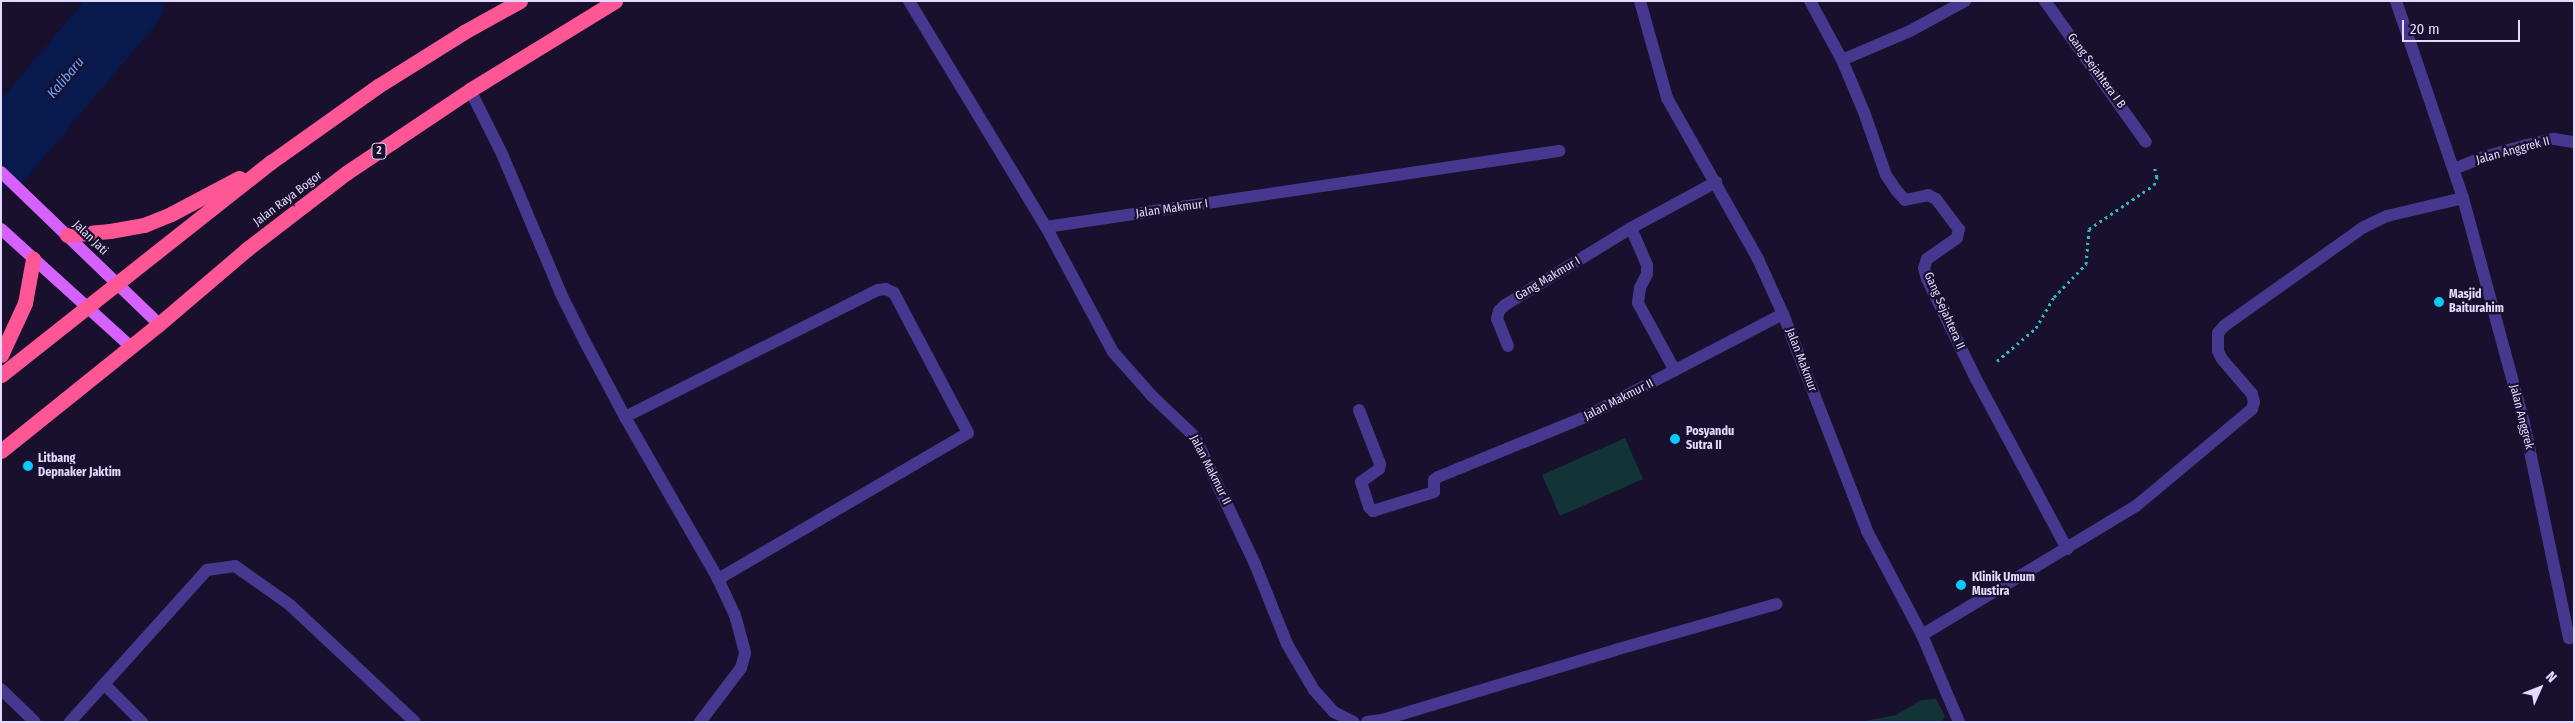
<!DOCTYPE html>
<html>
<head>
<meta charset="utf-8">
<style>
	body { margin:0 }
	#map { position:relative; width:2575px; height:723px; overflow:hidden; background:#18102c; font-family:"Fira Sans Condensed",sans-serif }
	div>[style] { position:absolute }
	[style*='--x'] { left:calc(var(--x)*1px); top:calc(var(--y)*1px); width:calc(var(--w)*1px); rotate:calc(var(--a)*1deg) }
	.green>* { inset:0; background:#123437 }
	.river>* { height:70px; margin:-35px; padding:0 35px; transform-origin:35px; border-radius:35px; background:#08194d }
	.path>* { height:3px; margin-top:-1.5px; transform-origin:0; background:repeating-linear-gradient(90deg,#29bdc5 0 2.5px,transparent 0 6.5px) }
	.minor>* { height:12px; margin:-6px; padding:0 6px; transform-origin:6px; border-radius:6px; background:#45388e }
	.major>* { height:12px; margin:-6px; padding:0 6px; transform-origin:6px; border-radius:6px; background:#d562ff }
	.highway>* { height:15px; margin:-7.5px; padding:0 7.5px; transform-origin:7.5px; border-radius:7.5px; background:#ff5695 }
	.dots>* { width:14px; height:14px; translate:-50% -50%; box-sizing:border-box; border:2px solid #18102c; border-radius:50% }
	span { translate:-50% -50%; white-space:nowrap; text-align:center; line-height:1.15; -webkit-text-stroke:4.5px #18102c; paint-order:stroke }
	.shield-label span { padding:1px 4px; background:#18102c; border:1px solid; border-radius:4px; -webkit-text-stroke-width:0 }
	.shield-label { font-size:11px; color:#e3dbff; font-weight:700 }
	.street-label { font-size:12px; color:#e3dbff }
	.poi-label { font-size:12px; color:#e3dbff; font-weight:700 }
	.left { translate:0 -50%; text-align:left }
	.water-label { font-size:14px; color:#69a9ff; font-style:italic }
	.frame { position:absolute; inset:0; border:2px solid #e3dbff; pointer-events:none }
	.north { position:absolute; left:2515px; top:663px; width:50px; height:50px; -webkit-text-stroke:4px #18102c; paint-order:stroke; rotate:46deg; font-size:14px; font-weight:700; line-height:20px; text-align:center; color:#e3dbff }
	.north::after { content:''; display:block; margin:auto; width:18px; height:22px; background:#e3dbff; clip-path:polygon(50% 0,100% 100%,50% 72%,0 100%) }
	.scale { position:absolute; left:2402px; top:20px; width:118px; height:22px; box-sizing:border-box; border:2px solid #e3dbff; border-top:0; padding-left:6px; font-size:15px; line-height:18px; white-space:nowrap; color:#e3dbff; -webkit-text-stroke:4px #18102c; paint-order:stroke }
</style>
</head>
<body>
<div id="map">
	<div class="green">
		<div style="clip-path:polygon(1625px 438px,1643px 479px,1560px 516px,1542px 475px)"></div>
		<div style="clip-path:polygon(1936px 699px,1945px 716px,1942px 722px,1860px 722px,1896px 715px,1921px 700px)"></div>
	</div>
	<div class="river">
		<div style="--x:1;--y:154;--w:200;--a:-49.9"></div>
	</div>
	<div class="path">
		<div style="--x:1997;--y:361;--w:51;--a:-40.2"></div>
		<div style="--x:2036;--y:328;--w:36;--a:-60"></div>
		<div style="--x:2054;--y:297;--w:46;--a:-45.9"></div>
		<div style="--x:2086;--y:264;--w:35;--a:-85"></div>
		<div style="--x:2089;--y:229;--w:78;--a:-34.1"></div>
		<div style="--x:2154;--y:185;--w:9;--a:-69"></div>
		<div style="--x:2157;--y:177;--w:11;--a:-105"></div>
	</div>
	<div class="minor">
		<div style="--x:909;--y:1;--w:264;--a:58.8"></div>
		<div style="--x:1046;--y:227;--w:519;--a:-8.43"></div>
		<div style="--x:1640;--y:1;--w:101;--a:74.4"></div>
		<div style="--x:1667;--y:98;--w:185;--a:60.5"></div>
		<div style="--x:1758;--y:259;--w:60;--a:65.6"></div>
		<div style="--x:1783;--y:314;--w:233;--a:68.8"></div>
		<div style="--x:1867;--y:531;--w:118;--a:62.1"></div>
		<div style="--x:1922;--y:635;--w:95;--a:67"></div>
		<div style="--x:1810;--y:1;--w:67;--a:61.5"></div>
		<div style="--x:1842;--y:60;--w:56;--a:67.1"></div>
		<div style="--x:1864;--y:112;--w:67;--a:70.8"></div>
		<div style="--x:1886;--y:175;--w:18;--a:56"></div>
		<div style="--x:1896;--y:190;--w:13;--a:48"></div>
		<div style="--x:1905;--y:200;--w:24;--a:-12"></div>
		<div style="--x:1928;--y:195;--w:9;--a:27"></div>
		<div style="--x:1936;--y:199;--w:38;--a:53"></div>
		<div style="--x:1959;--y:229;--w:9;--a:103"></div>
		<div style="--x:1957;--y:238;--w:37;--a:145"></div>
		<div style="--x:1927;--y:259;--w:9;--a:108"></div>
		<div style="--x:1924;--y:268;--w:11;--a:75"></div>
		<div style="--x:1927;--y:279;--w:111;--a:63.9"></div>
		<div style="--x:1976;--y:379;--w:193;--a:61.8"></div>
		<div style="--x:2045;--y:1;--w:173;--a:54.4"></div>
		<div style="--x:2396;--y:1;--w:208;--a:71.2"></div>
		<div style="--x:2463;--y:198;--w:233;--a:74.8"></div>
		<div style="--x:2524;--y:423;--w:220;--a:78.2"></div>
		<div style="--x:1842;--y:60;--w:74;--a:-23.1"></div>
		<div style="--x:1910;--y:31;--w:63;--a:-28.6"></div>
		<div style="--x:470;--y:90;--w:72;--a:63.4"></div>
		<div style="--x:502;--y:154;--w:154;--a:67.1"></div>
		<div style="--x:562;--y:296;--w:51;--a:63.4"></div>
		<div style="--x:585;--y:342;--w:85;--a:61.9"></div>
		<div style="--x:625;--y:417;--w:187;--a:60.1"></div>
		<div style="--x:718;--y:579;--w:40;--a:65"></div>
		<div style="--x:735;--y:615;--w:39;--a:75"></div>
		<div style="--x:745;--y:653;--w:16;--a:105"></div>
		<div style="--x:741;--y:668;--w:68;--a:127.2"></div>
		<div style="--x:2454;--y:169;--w:35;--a:-22"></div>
		<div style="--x:2487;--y:156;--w:41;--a:-15.4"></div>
		<div style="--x:2527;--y:145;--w:28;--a:-13"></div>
		<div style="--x:2554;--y:139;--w:20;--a:9"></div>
		<div style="--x:1046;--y:227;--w:142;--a:61.8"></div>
		<div style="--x:1113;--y:352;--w:59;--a:48.4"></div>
		<div style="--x:1152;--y:396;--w:59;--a:43.6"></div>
		<div style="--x:1195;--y:437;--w:140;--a:64.7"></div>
		<div style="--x:1255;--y:564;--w:86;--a:68.2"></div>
		<div style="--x:1287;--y:644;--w:53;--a:59.6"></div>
		<div style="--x:1314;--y:690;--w:30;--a:48"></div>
		<div style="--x:1334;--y:712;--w:22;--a:27"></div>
		<div style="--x:1631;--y:228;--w:40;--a:66.6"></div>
		<div style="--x:1647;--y:265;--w:9;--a:90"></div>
		<div style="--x:1647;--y:274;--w:16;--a:117"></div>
		<div style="--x:1640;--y:288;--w:15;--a:98"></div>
		<div style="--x:1638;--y:303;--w:77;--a:61.4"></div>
		<div style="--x:1508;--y:346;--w:29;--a:-112"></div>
		<div style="--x:1497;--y:319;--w:8;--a:-76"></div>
		<div style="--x:1499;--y:311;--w:8;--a:-45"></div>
		<div style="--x:1505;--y:305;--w:148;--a:-31.4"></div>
		<div style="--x:1631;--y:228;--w:97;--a:-28.4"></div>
		<div style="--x:1359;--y:410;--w:58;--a:68.7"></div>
		<div style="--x:1380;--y:464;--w:5;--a:101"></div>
		<div style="--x:1379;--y:469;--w:22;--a:144"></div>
		<div style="--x:1361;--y:482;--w:26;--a:72"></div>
		<div style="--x:1369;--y:507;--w:6;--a:45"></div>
		<div style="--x:1373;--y:511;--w:64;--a:-17.3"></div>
		<div style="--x:1434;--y:492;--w:12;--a:-90"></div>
		<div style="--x:1434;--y:480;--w:5;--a:-37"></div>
		<div style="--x:1438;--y:477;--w:159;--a:-22.2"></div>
		<div style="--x:1585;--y:417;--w:223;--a:-27.5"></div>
		<div style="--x:625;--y:417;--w:283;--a:-26.7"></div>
		<div style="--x:878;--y:290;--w:8;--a:-7"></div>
		<div style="--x:886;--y:289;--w:9;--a:27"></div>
		<div style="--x:894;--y:293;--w:158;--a:62.1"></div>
		<div style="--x:968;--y:433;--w:290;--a:149.7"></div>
		<div style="--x:1922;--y:635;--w:250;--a:-31.1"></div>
		<div style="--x:2136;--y:506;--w:151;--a:-39.9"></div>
		<div style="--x:2252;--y:409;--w:7;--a:-74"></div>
		<div style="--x:2254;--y:402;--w:8;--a:-104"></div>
		<div style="--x:2252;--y:394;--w:46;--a:-130.6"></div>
		<div style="--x:2222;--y:359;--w:9;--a:-117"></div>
		<div style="--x:2218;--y:351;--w:18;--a:-90"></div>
		<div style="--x:2218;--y:333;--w:9;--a:-49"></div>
		<div style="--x:2224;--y:326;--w:171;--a:-35.3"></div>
		<div style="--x:2364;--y:227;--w:25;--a:-26"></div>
		<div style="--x:2387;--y:216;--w:78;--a:-13.3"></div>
		<div style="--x:104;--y:684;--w:54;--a:45"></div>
		<div style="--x:1;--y:689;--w:47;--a:44.1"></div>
		<div style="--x:70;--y:722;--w:205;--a:-48"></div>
		<div style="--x:207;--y:570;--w:28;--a:-8"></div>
		<div style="--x:235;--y:566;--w:67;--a:35.3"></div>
		<div style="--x:290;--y:605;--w:171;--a:43.1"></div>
		<div style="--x:1367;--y:722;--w:15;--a:-8"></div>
		<div style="--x:1382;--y:720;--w:243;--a:-16.7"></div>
		<div style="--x:1615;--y:650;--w:168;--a:-15.9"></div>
	</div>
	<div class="major">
		<div style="--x:1;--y:172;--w:219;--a:43.9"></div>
		<div style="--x:1;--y:229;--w:174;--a:42.2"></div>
	</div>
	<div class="highway">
		<div style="--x:67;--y:235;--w:43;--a:-5.3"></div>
		<div style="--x:110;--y:231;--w:35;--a:-10"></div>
		<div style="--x:144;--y:225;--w:29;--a:-22"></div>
		<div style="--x:171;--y:214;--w:77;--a:-27.9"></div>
		<div style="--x:1;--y:355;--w:57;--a:-65.2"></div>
		<div style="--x:25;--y:303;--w:45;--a:-79.7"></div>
		<div style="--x:1;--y:375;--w:344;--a:-38.3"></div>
		<div style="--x:271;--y:162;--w:131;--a:-35.4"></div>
		<div style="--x:378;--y:86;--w:102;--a:-32.1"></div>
		<div style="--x:464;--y:32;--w:64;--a:-29"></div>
		<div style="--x:1;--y:451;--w:203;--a:-38.8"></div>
		<div style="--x:159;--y:324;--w:116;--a:-40.4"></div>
		<div style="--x:247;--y:249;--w:125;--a:-37.5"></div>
		<div style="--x:346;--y:173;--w:149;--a:-33.8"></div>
		<div style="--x:470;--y:90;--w:170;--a:-31.5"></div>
	</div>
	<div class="dots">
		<div style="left:2439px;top:302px;background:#07cbff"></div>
		<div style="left:1675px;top:439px;background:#07cbff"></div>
		<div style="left:28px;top:466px;background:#07cbff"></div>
		<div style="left:1961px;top:585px;background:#07cbff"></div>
	</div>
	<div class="shield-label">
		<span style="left:379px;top:151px">2</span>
	</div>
	<div class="street-label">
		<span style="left:2096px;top:71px;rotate:54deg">Gang Sejahtera I B</span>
		<span style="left:2513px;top:151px;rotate:-15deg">Jalan Anggrek II</span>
		<span style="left:288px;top:199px;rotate:-37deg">Jalan Raya Bogor</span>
		<span style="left:1172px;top:209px;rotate:-8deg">Jalan Makmur I</span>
		<span style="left:90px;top:238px;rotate:44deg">Jalan Jati</span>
		<span style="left:1548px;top:279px;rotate:-31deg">Gang Makmur I</span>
		<span style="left:1944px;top:311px;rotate:66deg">Gang Sejahtera II</span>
		<span style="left:1801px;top:360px;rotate:69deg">Jalan Makmur</span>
		<span style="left:1619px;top:400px;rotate:-27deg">Jalan Makmur II</span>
		<span style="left:2521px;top:417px;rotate:76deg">Jalan Anggrek</span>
		<span style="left:1210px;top:470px;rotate:63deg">Jalan Makmur II</span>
	</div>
	<div class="poi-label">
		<span class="left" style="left:2449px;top:302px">Masjid<br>Baiturahim</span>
		<span class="left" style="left:1686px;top:439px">Posyandu<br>Sutra II</span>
		<span class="left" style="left:38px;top:466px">Litbang<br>Depnaker Jaktim</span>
		<span class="left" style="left:1972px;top:585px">Klinik Umum<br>Mustira</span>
	</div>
	<div class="water-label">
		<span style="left:66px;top:78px;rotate:-50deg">Kalibaru</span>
	</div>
	<div class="frame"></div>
	<div class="north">N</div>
	<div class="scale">20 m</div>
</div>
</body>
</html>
